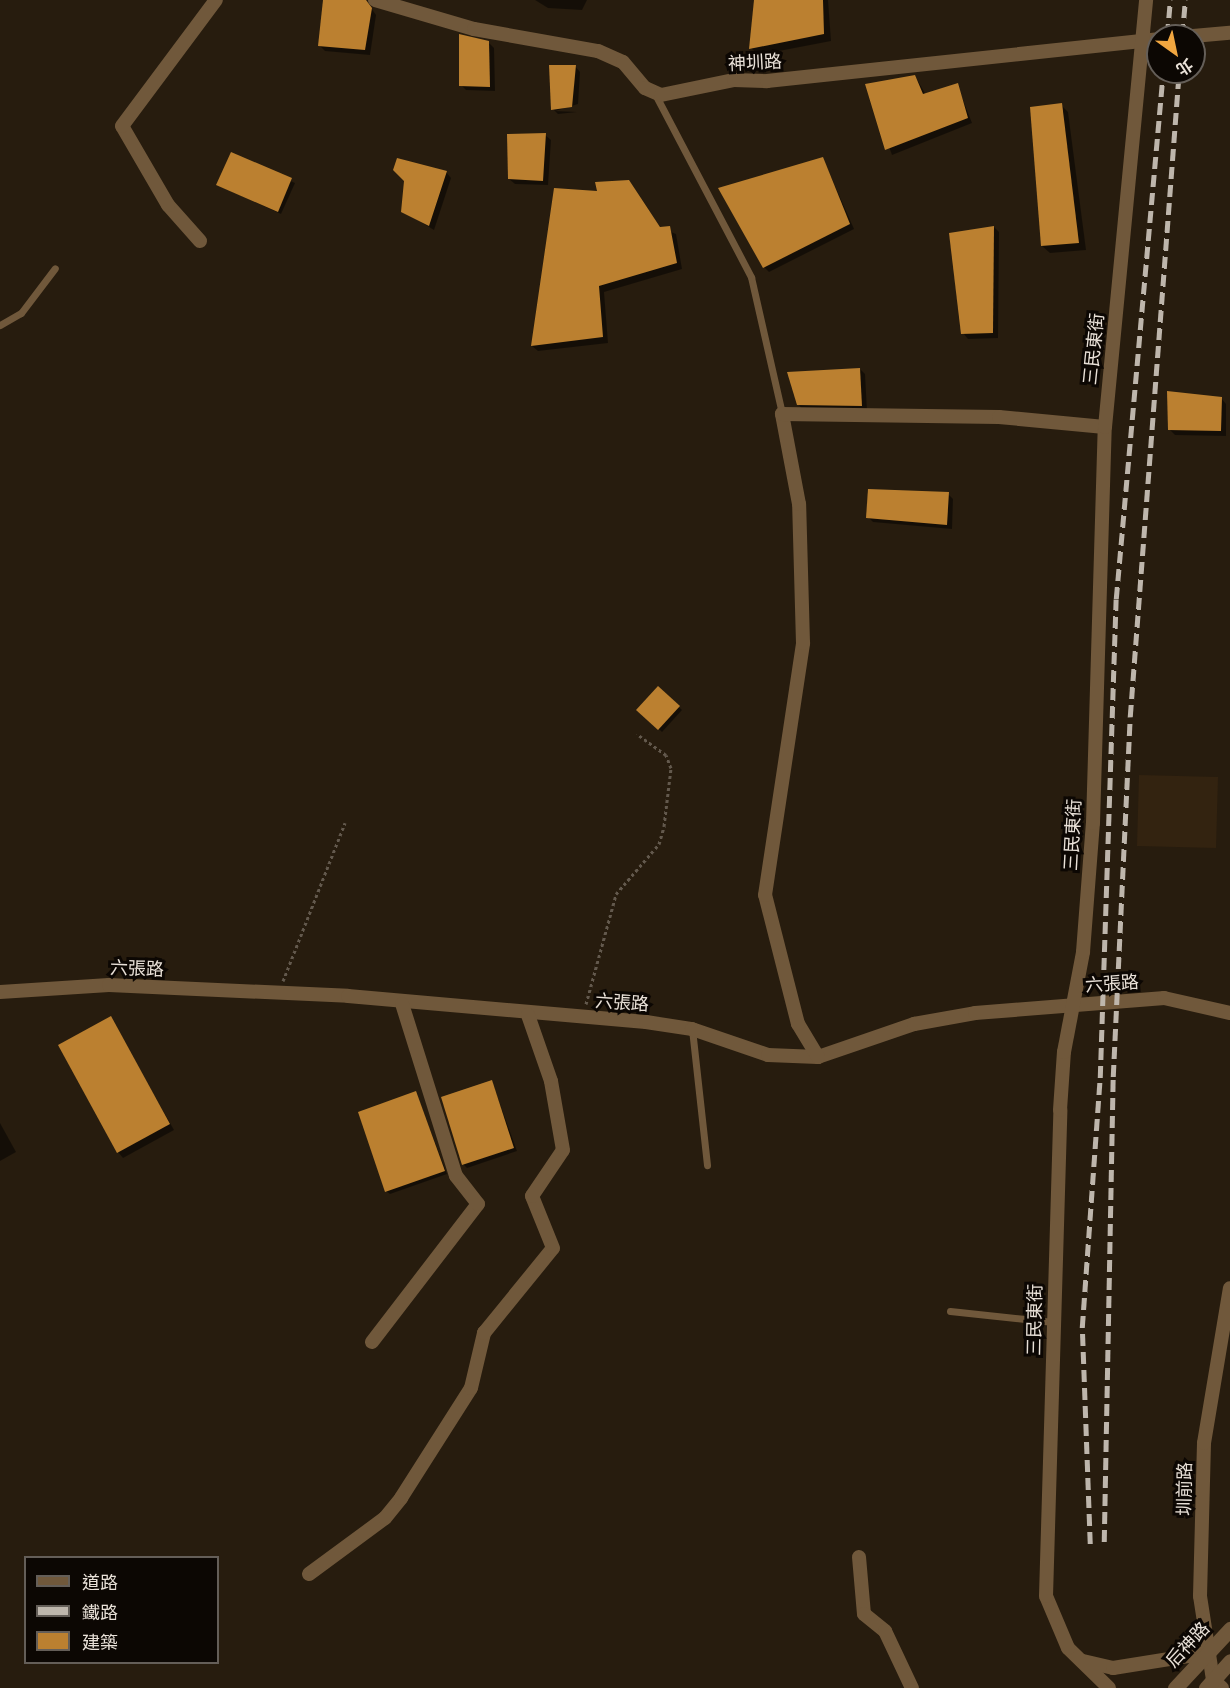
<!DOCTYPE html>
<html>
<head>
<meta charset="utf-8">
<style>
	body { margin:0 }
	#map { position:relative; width:1230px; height:1688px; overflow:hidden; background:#271c0e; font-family:Mulish,"Noto Sans TC",sans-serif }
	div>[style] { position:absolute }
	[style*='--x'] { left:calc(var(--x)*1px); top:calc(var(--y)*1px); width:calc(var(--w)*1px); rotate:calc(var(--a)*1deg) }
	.built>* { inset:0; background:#332310 }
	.shadow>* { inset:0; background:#0007 }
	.building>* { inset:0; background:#bb8030 }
	.path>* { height:3px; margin-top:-1.5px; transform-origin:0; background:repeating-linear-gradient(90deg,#63594d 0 3px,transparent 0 6px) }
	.service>* { height:7px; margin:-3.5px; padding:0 3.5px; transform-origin:3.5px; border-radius:3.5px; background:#70583b }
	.minor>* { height:14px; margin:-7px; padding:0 7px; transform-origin:7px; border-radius:7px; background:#70583b }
	.tertiary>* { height:15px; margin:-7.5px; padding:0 7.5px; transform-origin:7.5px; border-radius:7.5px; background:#70583b }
	.rail>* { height:4.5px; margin-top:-2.25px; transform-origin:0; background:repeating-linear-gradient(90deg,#beb6ac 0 12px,transparent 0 18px) }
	span { translate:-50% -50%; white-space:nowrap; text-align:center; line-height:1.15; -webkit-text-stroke:6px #0c0703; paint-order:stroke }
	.street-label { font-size:18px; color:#e9e1d8 }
	.legend { position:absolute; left:24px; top:1556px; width:195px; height:108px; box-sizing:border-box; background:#0c0703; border:2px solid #645e58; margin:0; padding:8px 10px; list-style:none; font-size:18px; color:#e9e1d8 }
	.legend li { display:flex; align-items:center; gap:12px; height:30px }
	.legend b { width:30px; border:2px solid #645e58 }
	.north { position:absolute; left:1146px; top:24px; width:60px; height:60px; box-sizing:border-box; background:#0c0703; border:2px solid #645e58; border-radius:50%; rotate:147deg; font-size:16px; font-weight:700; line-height:24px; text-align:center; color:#e9e1d8 }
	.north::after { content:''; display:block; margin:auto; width:21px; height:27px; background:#f1a640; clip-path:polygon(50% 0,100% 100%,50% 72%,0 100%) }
</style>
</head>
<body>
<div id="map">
	<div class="built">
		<div style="clip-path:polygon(1139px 775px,1218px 777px,1216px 848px,1137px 846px)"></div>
	</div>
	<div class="shadow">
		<div style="clip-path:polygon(325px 0,371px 8px,376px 15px,370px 55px,325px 51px,320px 46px)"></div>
		<div style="clip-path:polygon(535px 0,587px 0,582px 10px,548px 8px)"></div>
		<div style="clip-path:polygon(755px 0,828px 0,831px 41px,758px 55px,751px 48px)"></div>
		<div style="clip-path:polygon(488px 42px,494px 48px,495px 91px,466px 90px,461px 85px)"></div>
		<div style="clip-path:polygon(575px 66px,580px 72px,578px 104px,555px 111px,577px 112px,558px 114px,553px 109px)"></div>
		<div style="clip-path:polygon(915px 76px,926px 95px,957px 85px,972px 123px,892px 155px,867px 85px)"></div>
		<div style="clip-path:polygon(1061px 105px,1068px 112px,1086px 250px,1050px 253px,1042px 246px)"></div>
		<div style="clip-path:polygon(545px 135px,551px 140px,548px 185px,515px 184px,509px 179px)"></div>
		<div style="clip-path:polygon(231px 154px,295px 183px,281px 214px,218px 185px)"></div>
		<div style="clip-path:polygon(823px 159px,854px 229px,769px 272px,764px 267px)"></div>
		<div style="clip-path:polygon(446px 172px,451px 178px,434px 230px,403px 211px)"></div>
		<div style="clip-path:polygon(628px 182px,661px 228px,676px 234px,682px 269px,604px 292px,608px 343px,538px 351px,532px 346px)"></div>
		<div style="clip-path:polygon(994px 227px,999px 232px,998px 338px,968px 339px,963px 333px)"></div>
		<div style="clip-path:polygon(860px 369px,865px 374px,867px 411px,803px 410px,798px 404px)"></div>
		<div style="clip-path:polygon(1221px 398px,1226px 404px,1226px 436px,1175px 435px,1170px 430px)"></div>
		<div style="clip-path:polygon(948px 494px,953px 499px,952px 529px,873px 522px,868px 517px)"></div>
		<div style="clip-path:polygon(658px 688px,682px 710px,662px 732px,638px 710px)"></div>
		<div style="clip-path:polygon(110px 1018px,174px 1130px,123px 1158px,118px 1152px)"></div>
		<div style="clip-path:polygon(492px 1082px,517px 1151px,467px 1168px,463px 1164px)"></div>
		<div style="clip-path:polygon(416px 1093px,447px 1174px,390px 1194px,386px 1191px)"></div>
		<div style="clip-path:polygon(0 1123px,16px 1152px,0 1161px)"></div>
	</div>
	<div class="building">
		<div style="clip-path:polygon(323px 0,366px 0,372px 8px,365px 50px,318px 46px)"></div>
		<div style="clip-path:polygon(754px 0,823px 0,824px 34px,749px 49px)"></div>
		<div style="clip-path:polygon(459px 34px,489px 41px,490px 87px,459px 86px)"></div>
		<div style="clip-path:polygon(549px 65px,576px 65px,572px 107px,551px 110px)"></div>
		<div style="clip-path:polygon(915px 75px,923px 94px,958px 83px,968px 118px,885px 150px,865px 84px)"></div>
		<div style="clip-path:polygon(1062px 103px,1079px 243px,1041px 246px,1030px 107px)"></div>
		<div style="clip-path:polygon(546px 133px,543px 181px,508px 179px,507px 134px)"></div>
		<div style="clip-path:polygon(231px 152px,292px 178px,278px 212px,216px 185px)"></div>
		<div style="clip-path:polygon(823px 157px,850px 224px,763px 268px,718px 188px)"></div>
		<div style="clip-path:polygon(397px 158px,447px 171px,429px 226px,401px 212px,404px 181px,393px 170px)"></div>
		<div style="clip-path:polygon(629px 180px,660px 227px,670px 226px,677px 263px,599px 286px,603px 337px,531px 346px,554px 188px,597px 191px,595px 182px)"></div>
		<div style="clip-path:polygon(994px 226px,993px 333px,961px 334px,949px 233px)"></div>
		<div style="clip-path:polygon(860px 368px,862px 406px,797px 405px,787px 372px)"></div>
		<div style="clip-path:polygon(1167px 391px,1222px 397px,1221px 431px,1168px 430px)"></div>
		<div style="clip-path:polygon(868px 489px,949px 492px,947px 525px,866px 518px)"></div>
		<div style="clip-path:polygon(658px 686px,680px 706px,658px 730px,636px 710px)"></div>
		<div style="clip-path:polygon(111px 1016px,170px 1124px,117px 1153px,58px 1045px)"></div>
		<div style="clip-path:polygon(492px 1080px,514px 1148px,462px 1165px,441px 1097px)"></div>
		<div style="clip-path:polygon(416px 1091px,445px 1171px,385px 1192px,358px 1112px)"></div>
	</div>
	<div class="path">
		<div style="--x:283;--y:981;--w:170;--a:-68.6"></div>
		<div style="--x:586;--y:1004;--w:114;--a:-74.7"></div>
		<div style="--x:616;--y:894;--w:66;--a:-49.3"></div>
		<div style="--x:659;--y:844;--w:19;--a:-74"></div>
		<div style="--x:664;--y:826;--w:58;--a:-83.1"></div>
		<div style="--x:671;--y:768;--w:14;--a:-111"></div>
		<div style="--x:666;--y:755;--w:36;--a:-144"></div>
	</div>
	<div class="service">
		<div style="--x:655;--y:94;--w:207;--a:62.3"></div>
		<div style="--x:751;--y:277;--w:140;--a:77.2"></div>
		<div style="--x:0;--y:325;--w:24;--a:-30"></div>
		<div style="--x:21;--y:313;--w:56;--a:-52.9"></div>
		<div style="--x:692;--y:1029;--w:137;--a:83.7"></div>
		<div style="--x:950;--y:1311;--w:104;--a:6.1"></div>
	</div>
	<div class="minor">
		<div style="--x:375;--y:0;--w:103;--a:16.3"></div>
		<div style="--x:474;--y:29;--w:126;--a:10.1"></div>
		<div style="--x:598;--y:51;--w:27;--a:24"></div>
		<div style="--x:623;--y:62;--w:34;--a:50"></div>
		<div style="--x:645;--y:88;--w:17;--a:24"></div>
		<div style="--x:661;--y:95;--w:75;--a:-11.6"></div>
		<div style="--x:734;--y:80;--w:33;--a:2"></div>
		<div style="--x:767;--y:81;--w:393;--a:-6.1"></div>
		<div style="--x:1193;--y:36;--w:37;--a:-5"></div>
		<div style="--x:200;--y:241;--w:48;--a:-131.6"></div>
		<div style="--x:168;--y:205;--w:91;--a:-120.2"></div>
		<div style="--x:122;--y:126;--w:157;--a:-53.3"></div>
		<div style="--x:0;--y:992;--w:109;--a:-3.7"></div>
		<div style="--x:109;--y:985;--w:239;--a:2.6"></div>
		<div style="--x:348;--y:996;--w:299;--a:5"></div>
		<div style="--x:646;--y:1022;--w:47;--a:8.7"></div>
		<div style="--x:692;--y:1029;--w:80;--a:18.9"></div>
		<div style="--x:768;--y:1055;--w:50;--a:2.3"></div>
		<div style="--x:818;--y:1057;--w:102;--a:-19"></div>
		<div style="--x:914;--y:1024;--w:62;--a:-10.2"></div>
		<div style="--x:975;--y:1013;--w:190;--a:-4.5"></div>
		<div style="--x:1164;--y:998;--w:68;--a:12.8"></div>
		<div style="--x:818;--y:1057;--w:39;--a:-121"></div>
		<div style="--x:798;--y:1024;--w:133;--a:-104.3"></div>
		<div style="--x:765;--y:895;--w:255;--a:-81.4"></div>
		<div style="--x:803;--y:643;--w:139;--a:-91.6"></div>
		<div style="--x:799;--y:504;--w:92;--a:-100.7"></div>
		<div style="--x:782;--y:414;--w:217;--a:0.8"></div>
		<div style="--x:999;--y:417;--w:106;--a:5.4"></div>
		<div style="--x:372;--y:1342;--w:174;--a:-52.5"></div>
		<div style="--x:478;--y:1204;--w:36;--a:-128"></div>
		<div style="--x:456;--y:1176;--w:180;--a:-107.4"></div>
		<div style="--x:859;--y:1557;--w:57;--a:85"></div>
		<div style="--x:864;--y:1614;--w:27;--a:39"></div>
		<div style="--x:885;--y:1631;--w:63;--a:64.7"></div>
		<div style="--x:309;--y:1574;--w:94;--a:-36.4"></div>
		<div style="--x:385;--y:1518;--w:26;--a:-51"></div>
		<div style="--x:401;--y:1498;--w:130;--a:-57.5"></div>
		<div style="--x:471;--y:1388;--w:57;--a:-76.7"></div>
		<div style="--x:484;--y:1333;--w:109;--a:-50.9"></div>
		<div style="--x:553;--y:1248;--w:56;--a:-112"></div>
		<div style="--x:532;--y:1196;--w:55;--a:-56"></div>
		<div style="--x:563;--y:1150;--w:70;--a:-99.9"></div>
		<div style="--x:551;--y:1081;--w:70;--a:-109.2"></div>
		<div style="--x:1083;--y:1661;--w:31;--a:13"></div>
		<div style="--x:1113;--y:1668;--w:95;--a:-9.1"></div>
		<div style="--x:1109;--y:1688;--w:57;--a:-135.7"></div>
		<div style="--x:1068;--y:1648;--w:56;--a:-112.9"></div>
		<div style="--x:1046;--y:1596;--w:486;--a:-88.3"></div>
		<div style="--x:1060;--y:1110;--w:58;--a:-86.1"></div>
		<div style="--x:1064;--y:1052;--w:102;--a:-79.2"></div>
		<div style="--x:1083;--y:952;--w:129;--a:-85.6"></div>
		<div style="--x:1093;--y:823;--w:396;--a:-88.3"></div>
		<div style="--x:1105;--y:427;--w:429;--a:-84.5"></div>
		<div style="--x:1222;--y:1688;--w:12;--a:-138"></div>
		<div style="--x:1213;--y:1680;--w:85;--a:-98.8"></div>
		<div style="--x:1200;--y:1596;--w:153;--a:-88.5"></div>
		<div style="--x:1204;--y:1443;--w:157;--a:-80.5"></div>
	</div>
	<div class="tertiary">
		<div style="--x:1175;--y:1688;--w:81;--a:-47"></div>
		<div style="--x:1206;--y:1688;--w:36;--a:-48"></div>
	</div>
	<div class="rail">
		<div style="--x:1167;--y:36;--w:36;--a:-85"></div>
		<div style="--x:1182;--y:36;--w:36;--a:-85"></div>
		<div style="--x:1104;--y:1542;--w:465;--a:-88.9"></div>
		<div style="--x:1113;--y:1077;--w:360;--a:-87.3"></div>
		<div style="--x:1130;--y:717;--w:647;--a:-85.66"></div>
		<div style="--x:1090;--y:1544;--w:216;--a:-92.1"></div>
		<div style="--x:1082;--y:1328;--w:251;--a:-85.9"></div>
		<div style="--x:1100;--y:1078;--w:479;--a:-88.1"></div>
		<div style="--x:1116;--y:599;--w:529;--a:-84.9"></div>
	</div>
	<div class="street-label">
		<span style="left:755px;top:63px;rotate:-3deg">神圳路</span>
		<span style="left:1094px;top:349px;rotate:-84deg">三民東街</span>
		<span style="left:1073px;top:835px;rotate:-87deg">三民東街</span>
		<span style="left:137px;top:969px;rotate:2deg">六張路</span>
		<span style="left:1112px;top:984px;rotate:-4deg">六張路</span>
		<span style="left:622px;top:1003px;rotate:4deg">六張路</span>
		<span style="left:1035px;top:1320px;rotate:-89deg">三民東街</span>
		<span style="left:1185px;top:1489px;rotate:-89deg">圳前路</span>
		<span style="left:1188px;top:1645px;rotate:-47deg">后神路</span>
	</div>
	<ul class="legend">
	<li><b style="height:8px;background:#70583b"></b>道路</li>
	<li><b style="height:8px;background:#beb6ac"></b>鐵路</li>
	<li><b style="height:16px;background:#bb8030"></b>建築</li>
	</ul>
	<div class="north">北</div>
</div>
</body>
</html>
